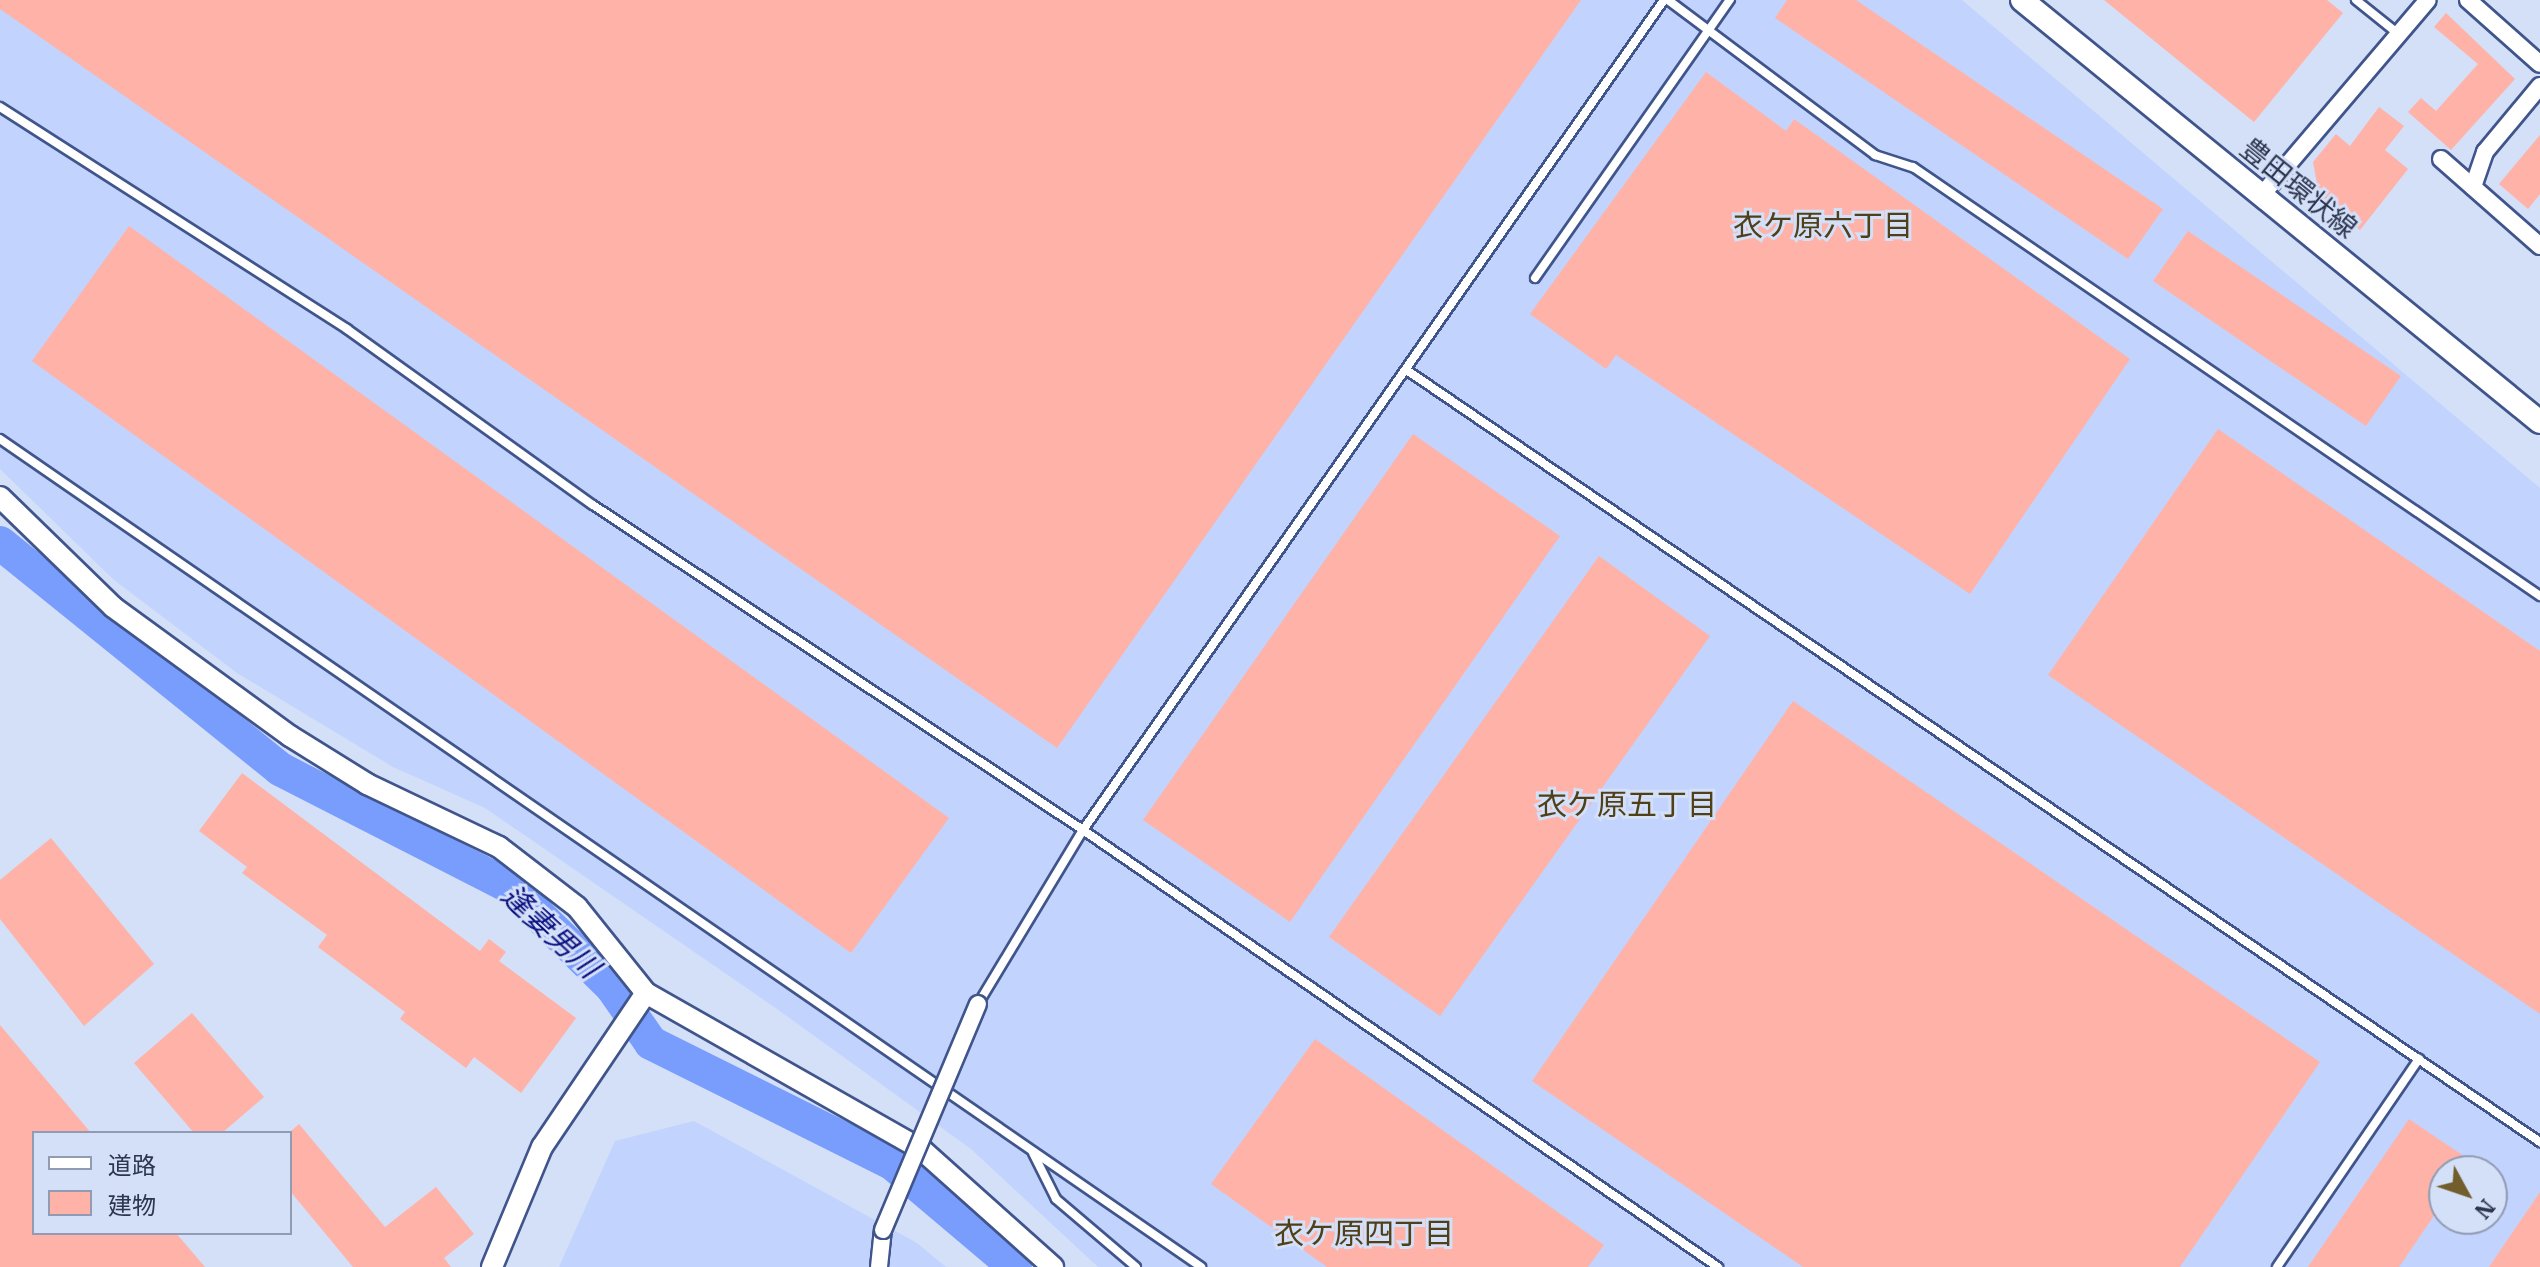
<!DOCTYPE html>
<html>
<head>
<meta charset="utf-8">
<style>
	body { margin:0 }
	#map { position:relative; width:2540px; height:1267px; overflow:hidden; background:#d4dff8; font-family:"IBM Plex Serif","Noto Sans JP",serif }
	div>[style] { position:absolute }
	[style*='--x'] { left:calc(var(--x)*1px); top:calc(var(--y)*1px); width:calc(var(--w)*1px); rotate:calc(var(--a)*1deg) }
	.built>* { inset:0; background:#c2d4fe }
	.river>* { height:34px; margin:-17px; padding:0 17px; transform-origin:17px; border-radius:17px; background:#789dfc }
	.building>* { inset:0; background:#ffb2a8 }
	.roads { filter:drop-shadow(2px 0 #40558b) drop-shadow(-2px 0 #40558b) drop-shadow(0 2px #40558b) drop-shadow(0 -2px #40558b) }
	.service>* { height:8px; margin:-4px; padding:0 4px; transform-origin:4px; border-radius:4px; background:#fff }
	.minor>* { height:16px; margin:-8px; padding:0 8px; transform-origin:8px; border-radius:8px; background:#fff }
	.tertiary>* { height:20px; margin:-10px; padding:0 10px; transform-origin:10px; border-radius:10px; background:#fff }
	.secondary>* { height:22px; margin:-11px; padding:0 11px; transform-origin:11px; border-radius:11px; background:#fff }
	.bridges { filter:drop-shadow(2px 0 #40558b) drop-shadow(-2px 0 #40558b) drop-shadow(0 2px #40558b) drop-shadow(0 -2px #40558b) }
	.minor-bridge>* { height:16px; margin:-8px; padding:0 8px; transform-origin:8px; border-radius:8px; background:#fff }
	span { translate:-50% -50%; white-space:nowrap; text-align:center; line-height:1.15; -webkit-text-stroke:6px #d4dff8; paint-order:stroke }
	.street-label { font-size:28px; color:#2c364f }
	.neighbourhood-label { font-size:30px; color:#504019 }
	.water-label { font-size:30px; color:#0b1180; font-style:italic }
	.legend { position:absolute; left:32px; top:1131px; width:260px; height:104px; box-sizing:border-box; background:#d4dff8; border:2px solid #919bb4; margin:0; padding:10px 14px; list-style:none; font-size:24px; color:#2c364f }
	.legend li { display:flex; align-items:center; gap:16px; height:40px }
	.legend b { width:40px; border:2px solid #919bb4 }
	.north { position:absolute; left:2428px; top:1155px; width:80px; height:80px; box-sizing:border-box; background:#d4dff8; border:2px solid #919bb4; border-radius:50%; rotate:130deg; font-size:22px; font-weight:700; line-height:32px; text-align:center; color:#2c364f }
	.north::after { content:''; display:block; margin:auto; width:28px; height:36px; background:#725d2c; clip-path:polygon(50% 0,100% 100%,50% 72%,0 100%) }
</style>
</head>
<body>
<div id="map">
	<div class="built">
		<div style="clip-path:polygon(evenodd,0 0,1962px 0,2540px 488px,2540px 1267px,1098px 1267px,971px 1149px,777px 1009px,485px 808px,393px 767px,237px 673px,114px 580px,0 469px,0 0,2444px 1171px,2492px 1171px,2492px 1219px,2444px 1219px,2444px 1171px)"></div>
		<div style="clip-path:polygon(694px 1121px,917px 1243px,946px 1267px,559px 1267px,615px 1141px)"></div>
	</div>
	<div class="river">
		<div style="--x:0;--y:543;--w:360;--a:38.9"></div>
		<div style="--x:280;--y:769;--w:257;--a:27.1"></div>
		<div style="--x:509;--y:886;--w:144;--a:44.4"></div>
		<div style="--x:612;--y:987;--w:68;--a:55.1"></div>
		<div style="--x:651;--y:1043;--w:269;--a:26.5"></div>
		<div style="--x:892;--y:1163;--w:161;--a:40.2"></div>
	</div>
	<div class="building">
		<div style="clip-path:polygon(0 0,1581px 0,1057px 748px,0 9px)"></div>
		<div style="clip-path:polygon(1787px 0,1856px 0,2163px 209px,2128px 259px,1775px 18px)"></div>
		<div style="clip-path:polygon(2104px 0,2327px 0,2343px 13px,2254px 122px)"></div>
		<div style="clip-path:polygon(2446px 13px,2515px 79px,2451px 150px,2408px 112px,2421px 98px,2436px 111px,2478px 64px,2434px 27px)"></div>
		<div style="clip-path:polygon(1706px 72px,1786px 131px,1794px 119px,2130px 359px,1970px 594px,1616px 355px,1606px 369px,1530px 314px)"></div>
		<div style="clip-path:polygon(2379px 107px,2404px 126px,2385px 150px,2408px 169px,2360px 230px,2320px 200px,2313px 162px,2336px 134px,2350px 146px)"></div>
		<div style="clip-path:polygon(2540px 135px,2540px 194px,2528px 209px,2499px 184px)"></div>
		<div style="clip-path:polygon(129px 226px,949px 818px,851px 953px,32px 361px)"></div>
		<div style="clip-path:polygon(2188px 231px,2401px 376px,2366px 426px,2153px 281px)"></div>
		<div style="clip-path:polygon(2218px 429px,2540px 651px,2540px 1014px,2048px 675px)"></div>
		<div style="clip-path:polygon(1413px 434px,1560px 536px,1290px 922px,1143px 820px)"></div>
		<div style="clip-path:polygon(1599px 556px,1710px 636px,1440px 1016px,1329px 937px)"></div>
		<div style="clip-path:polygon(1793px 701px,2320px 1062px,2180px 1267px,1803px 1267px,1532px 1081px)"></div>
		<div style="clip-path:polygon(242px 773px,480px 951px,489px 939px,506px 952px,499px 961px,576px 1018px,521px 1093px,474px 1057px,466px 1068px,400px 1019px,405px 1012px,318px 947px,327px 935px,242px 873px,247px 867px,199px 831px)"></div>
		<div style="clip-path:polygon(51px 838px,154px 964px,84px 1026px,0 919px,0 880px)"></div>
		<div style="clip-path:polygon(192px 1013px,264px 1097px,222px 1133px,194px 1133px,134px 1063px)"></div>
		<div style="clip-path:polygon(0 1025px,91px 1133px,34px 1133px,34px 1233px,176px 1233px,205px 1267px,0 1267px)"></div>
		<div style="clip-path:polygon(1315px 1039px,1604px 1245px,1588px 1267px,1327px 1267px,1211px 1184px)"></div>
		<div style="clip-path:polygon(2409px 1119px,2471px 1161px,2464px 1171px,2444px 1171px,2444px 1201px,2399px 1267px,2308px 1267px)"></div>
		<div style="clip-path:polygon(299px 1124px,385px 1227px,436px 1187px,474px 1234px,444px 1258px,451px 1267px,353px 1267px,290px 1191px,290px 1132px)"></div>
		<div style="clip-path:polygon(2540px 1192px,2540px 1267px,2489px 1267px)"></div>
	</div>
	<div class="roads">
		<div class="service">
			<div style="--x:1668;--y:0;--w:259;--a:36.8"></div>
			<div style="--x:1875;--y:155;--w:40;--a:18"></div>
			<div style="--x:1913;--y:167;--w:760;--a:34.38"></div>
			<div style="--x:2356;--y:0;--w:51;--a:38.7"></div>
			<div style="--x:0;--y:107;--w:412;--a:32.6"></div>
			<div style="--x:347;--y:329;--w:302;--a:35.6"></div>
			<div style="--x:593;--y:505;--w:588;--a:33.55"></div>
			<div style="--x:1083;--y:830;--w:771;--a:34.54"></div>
			<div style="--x:1535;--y:278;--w:340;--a:-55"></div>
			<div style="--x:1408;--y:371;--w:1370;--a:34.26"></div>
			<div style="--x:0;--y:439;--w:1459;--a:34.58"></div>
			<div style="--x:978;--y:1004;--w:203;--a:-58.9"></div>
			<div style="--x:1083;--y:830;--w:1013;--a:-55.01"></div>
			<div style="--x:1033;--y:1153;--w:51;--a:63.4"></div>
			<div style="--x:1056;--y:1199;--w:105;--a:40.4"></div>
			<div style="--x:2277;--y:1267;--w:252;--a:-55.7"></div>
		</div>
		<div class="minor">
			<div style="--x:2468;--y:0;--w:96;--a:41.6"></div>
			<div style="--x:2441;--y:159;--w:132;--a:41.3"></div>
			<div style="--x:2473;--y:187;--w:37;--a:-71"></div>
			<div style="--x:2485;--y:152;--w:86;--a:-50.2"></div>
			<div style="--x:2261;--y:196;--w:257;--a:-49.6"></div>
			<div style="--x:879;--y:1267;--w:37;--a:-84"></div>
		</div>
		<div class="tertiary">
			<div style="--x:0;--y:497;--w:158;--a:44.2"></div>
			<div style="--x:113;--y:607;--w:219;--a:36.1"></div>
			<div style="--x:290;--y:736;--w:91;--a:31.9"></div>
			<div style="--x:367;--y:784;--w:146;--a:25.5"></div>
			<div style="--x:499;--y:847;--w:98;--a:37.6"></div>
			<div style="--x:577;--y:907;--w:110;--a:51.3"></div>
			<div style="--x:646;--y:993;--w:318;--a:29.6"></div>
			<div style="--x:922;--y:1150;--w:176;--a:41.8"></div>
			<div style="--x:492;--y:1267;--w:130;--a:-67.4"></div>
			<div style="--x:542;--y:1147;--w:186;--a:-56"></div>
		</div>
		<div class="secondary">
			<div style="--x:2022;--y:0;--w:668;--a:39.17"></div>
		</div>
	</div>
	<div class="bridges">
		<div class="minor-bridge">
			<div style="--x:883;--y:1230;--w:245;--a:-67.2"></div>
		</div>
	</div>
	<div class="street-label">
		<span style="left:2299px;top:188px;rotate:39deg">豊田環状線</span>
	</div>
	<div class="neighbourhood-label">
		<span style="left:1823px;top:225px">衣ケ原六丁目</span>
		<span style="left:1627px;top:804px">衣ケ原五丁目</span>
		<span style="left:1364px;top:1233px">衣ケ原四丁目</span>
	</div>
	<div class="water-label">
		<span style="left:551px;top:931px;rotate:43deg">逢妻男川</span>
	</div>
	<ul class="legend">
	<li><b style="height:10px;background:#fff"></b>道路</li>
	<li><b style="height:22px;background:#ffb2a8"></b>建物</li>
	</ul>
	<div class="north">N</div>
</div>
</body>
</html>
